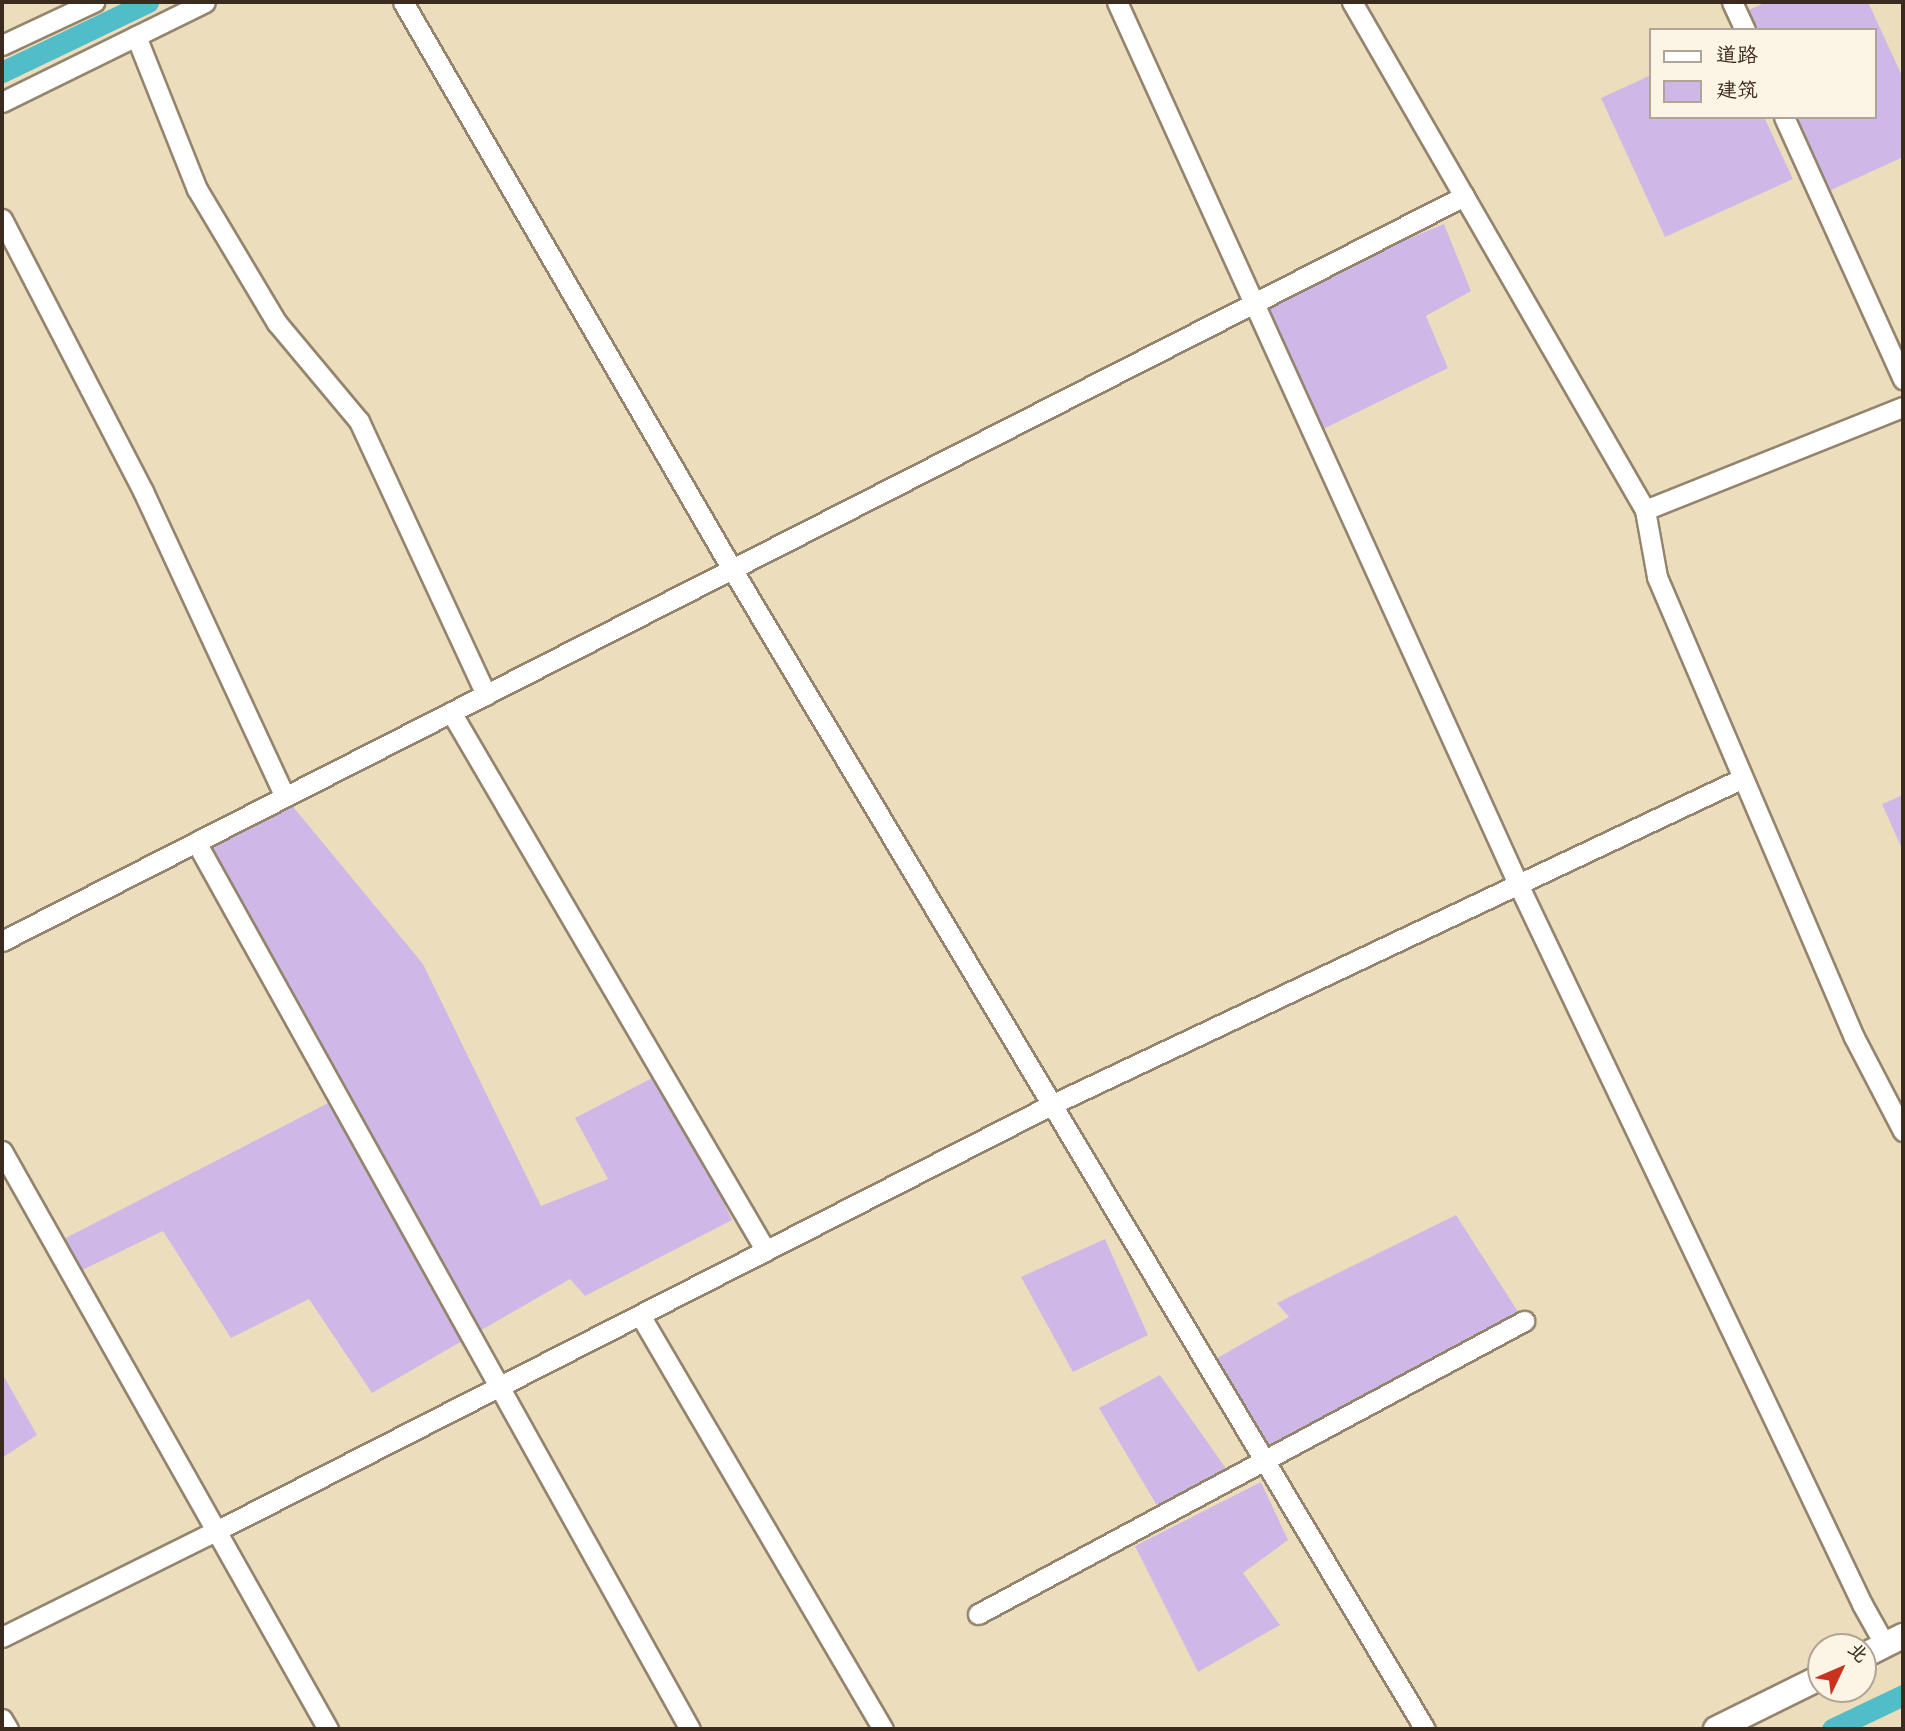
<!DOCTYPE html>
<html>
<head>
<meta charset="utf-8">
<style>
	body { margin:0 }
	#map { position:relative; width:1905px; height:1731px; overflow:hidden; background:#ecdebc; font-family:Dekko,"LXGW WenKai TC",sans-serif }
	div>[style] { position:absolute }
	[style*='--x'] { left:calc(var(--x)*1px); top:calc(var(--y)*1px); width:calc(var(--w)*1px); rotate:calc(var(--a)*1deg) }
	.canal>* { height:21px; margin:-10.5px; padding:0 10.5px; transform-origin:10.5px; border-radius:10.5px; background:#50bdc9 }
	.building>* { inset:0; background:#cfb8e7 }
	.roads { filter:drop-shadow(2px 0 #94846d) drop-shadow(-2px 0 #94846d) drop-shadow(0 2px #94846d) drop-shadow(0 -2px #94846d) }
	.minor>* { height:19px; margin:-9.5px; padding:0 9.5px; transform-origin:9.5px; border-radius:9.5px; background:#fff }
	.tertiary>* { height:24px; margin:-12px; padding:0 12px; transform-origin:12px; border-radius:12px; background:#fff }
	span { translate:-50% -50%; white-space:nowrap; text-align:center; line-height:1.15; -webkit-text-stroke:6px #fcf5e5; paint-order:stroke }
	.frame { position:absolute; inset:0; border:4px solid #3b2a1e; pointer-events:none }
	.legend { position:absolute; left:1649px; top:28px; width:228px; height:91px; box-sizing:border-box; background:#fcf5e5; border:2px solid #afa495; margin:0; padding:9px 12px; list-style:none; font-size:21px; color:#3b2a1e }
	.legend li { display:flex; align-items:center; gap:14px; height:35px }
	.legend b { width:35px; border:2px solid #afa495 }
	.north { position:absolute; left:1807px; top:1633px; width:70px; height:70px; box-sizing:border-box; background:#fcf5e5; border:2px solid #afa495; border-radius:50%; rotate:46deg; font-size:19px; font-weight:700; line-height:28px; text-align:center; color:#3b2a1e }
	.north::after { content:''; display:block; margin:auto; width:24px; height:32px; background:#c8321e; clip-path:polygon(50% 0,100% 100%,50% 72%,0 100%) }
</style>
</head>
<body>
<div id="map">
	<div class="canal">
		<div style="--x:2;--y:72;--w:162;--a:-25.6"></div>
		<div style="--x:1832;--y:1729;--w:79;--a:-25.6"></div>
	</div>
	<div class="building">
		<div style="clip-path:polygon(1767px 2px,1868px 2px,1903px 78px,1903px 157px,1829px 191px,1795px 117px,1875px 117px,1875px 30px,1754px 30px,1746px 11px)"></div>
		<div style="clip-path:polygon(1651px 75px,1651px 117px,1764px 117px,1793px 179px,1665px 237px,1601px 98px)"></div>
		<div style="clip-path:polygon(1444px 224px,1471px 291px,1426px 316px,1448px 368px,1315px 433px,1254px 303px)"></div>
		<div style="clip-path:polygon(1903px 795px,1903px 851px,1882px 804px)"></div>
		<div style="clip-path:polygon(285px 797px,423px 964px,541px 1206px,608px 1179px,575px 1118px,662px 1073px,732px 1220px,585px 1296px,570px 1279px,372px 1393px,309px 1299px,231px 1338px,163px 1231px,72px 1275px,54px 1244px,338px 1098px,196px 842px)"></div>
		<div style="clip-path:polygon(1456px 1215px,1524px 1321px,1264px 1460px,1207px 1364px,1289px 1317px,1277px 1303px)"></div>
		<div style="clip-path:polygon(1105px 1239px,1148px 1335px,1073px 1372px,1021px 1277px)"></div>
		<div style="clip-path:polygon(2px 1373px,37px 1435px,2px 1458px)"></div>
		<div style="clip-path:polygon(1160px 1375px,1232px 1477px,1162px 1514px,1099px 1408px)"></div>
		<div style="clip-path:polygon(1261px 1482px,1288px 1540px,1243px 1573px,1280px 1625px,1198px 1672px,1135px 1546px)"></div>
	</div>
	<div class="roads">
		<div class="minor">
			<div style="--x:403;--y:2;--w:656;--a:59.88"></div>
			<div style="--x:732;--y:569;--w:1351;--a:59.15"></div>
			<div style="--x:1117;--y:2;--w:969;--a:65.55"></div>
			<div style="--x:1518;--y:884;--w:798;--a:64.46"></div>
			<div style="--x:1862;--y:1604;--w:47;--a:60.7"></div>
			<div style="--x:1352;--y:2;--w:586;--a:60.02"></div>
			<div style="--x:1645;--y:510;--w:68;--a:79.8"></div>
			<div style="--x:1657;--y:577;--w:500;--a:66.82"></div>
			<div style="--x:1854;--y:1037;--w:106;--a:62.5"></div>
			<div style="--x:1732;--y:2;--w:31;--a:65"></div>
			<div style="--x:136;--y:36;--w:165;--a:68.3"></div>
			<div style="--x:197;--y:189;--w:156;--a:59.2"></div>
			<div style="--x:277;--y:323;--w:128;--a:50.1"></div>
			<div style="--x:359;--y:421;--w:302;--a:65.1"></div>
			<div style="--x:2;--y:45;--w:102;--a:-25.1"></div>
			<div style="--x:2;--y:102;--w:226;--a:-26.2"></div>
			<div style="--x:1784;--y:117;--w:288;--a:65.6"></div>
			<div style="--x:2;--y:219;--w:306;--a:62.6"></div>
			<div style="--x:143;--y:491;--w:337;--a:65.1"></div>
			<div style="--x:1645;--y:510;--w:278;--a:-21.8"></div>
			<div style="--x:451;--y:712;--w:624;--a:59.7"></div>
			<div style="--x:196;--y:842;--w:1015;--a:60.89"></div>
			<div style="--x:2;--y:941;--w:1641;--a:-27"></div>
			<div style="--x:2;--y:1151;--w:664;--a:60.58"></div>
			<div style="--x:640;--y:1315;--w:480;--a:59.6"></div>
			<div style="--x:978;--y:1614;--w:620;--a:-28.22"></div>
			<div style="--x:2;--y:1637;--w:239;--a:-26.4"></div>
			<div style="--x:216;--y:1531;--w:940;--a:-27.03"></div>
			<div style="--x:1053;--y:1104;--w:763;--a:-25.29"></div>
			<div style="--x:2;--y:1719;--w:12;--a:59"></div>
		</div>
		<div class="tertiary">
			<div style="--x:1863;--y:1656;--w:45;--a:-26.6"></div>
			<div style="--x:1716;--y:1729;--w:117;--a:-26.3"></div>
		</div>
	</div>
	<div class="frame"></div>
	<ul class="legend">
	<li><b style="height:9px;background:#fff"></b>道路</li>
	<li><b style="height:19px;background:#cfb8e7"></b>建筑</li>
	</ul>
	<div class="north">北</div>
</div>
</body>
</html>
